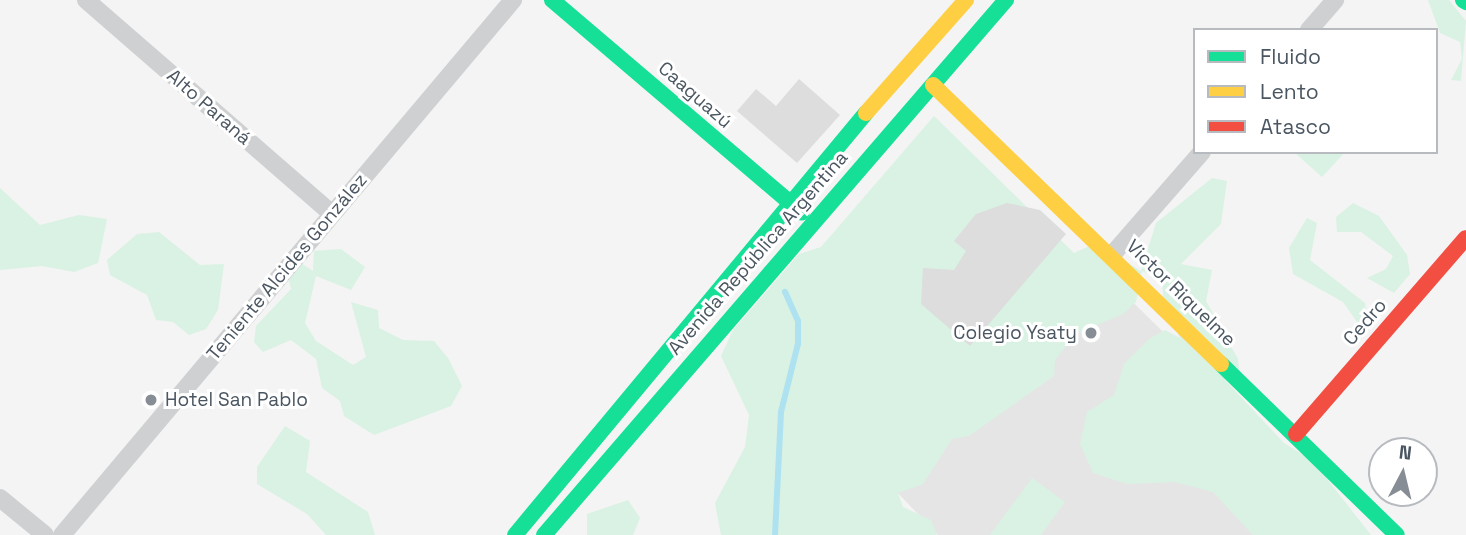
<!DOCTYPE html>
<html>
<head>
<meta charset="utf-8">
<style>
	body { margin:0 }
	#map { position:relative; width:1466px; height:535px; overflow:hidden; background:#f4f4f4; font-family:"Space Grotesk",sans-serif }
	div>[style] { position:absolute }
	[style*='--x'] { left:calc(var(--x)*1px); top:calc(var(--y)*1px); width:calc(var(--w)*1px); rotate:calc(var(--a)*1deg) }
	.education>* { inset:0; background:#e6e5e6 }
	.green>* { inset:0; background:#d9f2e3 }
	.stream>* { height:6px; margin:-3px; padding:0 3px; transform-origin:3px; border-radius:3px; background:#aee2f0 }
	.building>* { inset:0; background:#ddddde }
	.street>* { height:18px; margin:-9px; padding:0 9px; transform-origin:9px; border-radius:9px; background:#ced0d2 }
	.fast>* { height:16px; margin:-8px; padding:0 8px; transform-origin:8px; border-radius:8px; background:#16e098 }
	.slow>* { height:16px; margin:-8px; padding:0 8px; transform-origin:8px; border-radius:8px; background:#ffcf43 }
	.jam>* { height:16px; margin:-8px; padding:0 8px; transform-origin:8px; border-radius:8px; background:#f24e42 }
	.dots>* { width:19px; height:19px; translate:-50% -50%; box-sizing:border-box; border:4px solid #fff; border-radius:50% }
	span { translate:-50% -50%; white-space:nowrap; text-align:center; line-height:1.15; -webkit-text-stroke:6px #fff; paint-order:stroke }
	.street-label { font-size:19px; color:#4a5661 }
	.poi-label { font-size:19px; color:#4a5661 }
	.right { translate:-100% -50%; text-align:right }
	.left { translate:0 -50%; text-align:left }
	.legend { position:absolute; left:1193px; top:28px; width:245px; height:126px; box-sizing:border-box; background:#fff; border:2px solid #b7bbc0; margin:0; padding:9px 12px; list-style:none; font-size:21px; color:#4a5661 }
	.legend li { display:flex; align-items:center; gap:14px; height:35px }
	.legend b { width:35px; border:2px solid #b7bbc0 }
	.north { position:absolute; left:1368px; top:437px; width:70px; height:70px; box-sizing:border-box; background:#fff; border:2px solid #b7bbc0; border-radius:50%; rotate:7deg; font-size:19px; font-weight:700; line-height:28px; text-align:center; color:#4a5661 }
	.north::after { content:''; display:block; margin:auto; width:24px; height:32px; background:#868d94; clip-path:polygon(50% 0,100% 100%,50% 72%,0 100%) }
</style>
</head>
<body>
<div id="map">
	<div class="education">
		<div style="clip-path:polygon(1082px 252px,1369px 535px,938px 535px,894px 489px)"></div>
	</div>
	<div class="green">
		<div style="clip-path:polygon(1428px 0,1449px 0,1466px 21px,1461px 81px,1451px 80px,1462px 59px,1460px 42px,1440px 33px)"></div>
		<div style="clip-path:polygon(934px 116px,1074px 253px,1096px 243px,1141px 271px,1156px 223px,1212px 178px,1227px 181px,1221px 224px,1181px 264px,1212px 270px,1206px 301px,1238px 359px,1240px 380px,1224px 379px,1284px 443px,1313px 461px,1371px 535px,1253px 535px,1213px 492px,1175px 482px,1127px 484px,1093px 473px,1080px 444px,1087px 412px,1114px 395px,1124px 364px,1149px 339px,1165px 330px,1180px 338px,1164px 306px,1162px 281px,1142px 271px,1136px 302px,1123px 314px,1076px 334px,1055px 360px,1054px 376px,969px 436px,952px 439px,923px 484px,898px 493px,903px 507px,931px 520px,937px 535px,721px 535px,715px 503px,745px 447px,749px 415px,721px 356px,733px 330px,799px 254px,821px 247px)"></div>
		<div style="clip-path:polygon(1294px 152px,1345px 152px,1322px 177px)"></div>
		<div style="clip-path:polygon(0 188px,40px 225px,79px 215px,107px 219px,98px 263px,74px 272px,42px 266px,0 270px)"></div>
		<div style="clip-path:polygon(1353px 203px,1379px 216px,1407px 255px,1410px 274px,1394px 293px,1367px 278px,1386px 269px,1393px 256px,1361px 232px,1337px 232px,1336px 217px)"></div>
		<div style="clip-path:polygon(1307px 218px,1317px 223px,1310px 260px,1365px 303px,1368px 324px,1357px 322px,1343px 302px,1293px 274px,1289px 248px)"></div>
		<div style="clip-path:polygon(159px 232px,200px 265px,224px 264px,218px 310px,206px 329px,189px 335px,173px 322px,156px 320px,147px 295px,110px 275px,107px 260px,137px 234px)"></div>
		<div style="clip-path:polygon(341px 249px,365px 267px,351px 290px,316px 276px,305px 323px,316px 341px,353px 365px,366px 357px,351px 302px,378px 310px,379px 328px,403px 340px,434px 341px,448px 358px,462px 386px,451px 406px,374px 435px,344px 416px,340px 401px,322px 388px,316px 359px,291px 340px,263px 352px,254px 342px,256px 326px,291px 289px,286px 269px,301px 263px,313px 271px,314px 251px)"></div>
		<div style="clip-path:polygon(285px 426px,310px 441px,306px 472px,368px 512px,375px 535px,326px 535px,307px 514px,257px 484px,257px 467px)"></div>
		<div style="clip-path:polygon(1032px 478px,1065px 502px,1041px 535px,990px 535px)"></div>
		<div style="clip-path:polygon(628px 500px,640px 518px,633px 535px,587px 535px,587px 514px)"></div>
	</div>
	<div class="stream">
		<div style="--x:775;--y:535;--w:123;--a:-87.2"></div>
		<div style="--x:781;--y:412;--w:70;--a:-76"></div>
		<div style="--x:798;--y:344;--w:23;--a:-90"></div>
		<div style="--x:798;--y:321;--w:32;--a:-114"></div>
	</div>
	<div class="building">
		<div style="clip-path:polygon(799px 79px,840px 115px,797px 163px,737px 111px,756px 89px,776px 106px)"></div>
		<div style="clip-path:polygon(1007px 203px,1040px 210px,1066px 234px,970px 346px,921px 304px,923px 268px,954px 270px,966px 251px,954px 241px,976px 214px)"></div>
	</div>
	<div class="street">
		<div style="--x:86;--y:0;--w:326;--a:41"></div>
		<div style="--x:1309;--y:30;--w:40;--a:-49"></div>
		<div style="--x:1112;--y:255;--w:137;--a:-48.9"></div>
		<div style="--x:0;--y:498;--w:58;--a:39.4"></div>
		<div style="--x:62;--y:535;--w:700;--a:-49.87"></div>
	</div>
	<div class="fast">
		<div style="--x:552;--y:0;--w:328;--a:40.4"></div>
		<div style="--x:1463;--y:0;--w:4;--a:34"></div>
		<div style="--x:1221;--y:364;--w:245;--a:44.2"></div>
		<div style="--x:515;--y:535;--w:549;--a:-50.25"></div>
		<div style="--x:544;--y:535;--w:707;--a:-49.19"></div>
	</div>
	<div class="slow">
		<div style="--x:933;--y:85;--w:401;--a:44.1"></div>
		<div style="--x:866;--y:113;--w:151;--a:-48.5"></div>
	</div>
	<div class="jam">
		<div style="--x:1296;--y:434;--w:259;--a:-49.1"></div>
	</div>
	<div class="dots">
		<div style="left:1091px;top:333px;background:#868d94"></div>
		<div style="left:151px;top:400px;background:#868d94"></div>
	</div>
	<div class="street-label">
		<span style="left:695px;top:95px;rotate:41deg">Caaguazú</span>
		<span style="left:209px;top:107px;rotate:41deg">Alto Paraná</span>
		<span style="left:758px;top:253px;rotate:-49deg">Avenida República Argentina</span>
		<span style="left:287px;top:267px;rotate:-50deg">Teniente Alcides González</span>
		<span style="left:1181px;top:293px;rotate:44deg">Victor Riquelme</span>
		<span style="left:1365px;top:322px;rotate:-49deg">Cedro</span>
	</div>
	<div class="poi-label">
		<span class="right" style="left:1077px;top:333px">Colegio Ysaty</span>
		<span class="left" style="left:165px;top:400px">Hotel San Pablo</span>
	</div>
	<ul class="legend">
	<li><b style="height:9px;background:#16e098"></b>Fluido</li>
	<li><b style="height:9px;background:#ffcf43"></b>Lento</li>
	<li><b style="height:9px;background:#f24e42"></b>Atasco</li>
	</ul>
	<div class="north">N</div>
</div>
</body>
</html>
